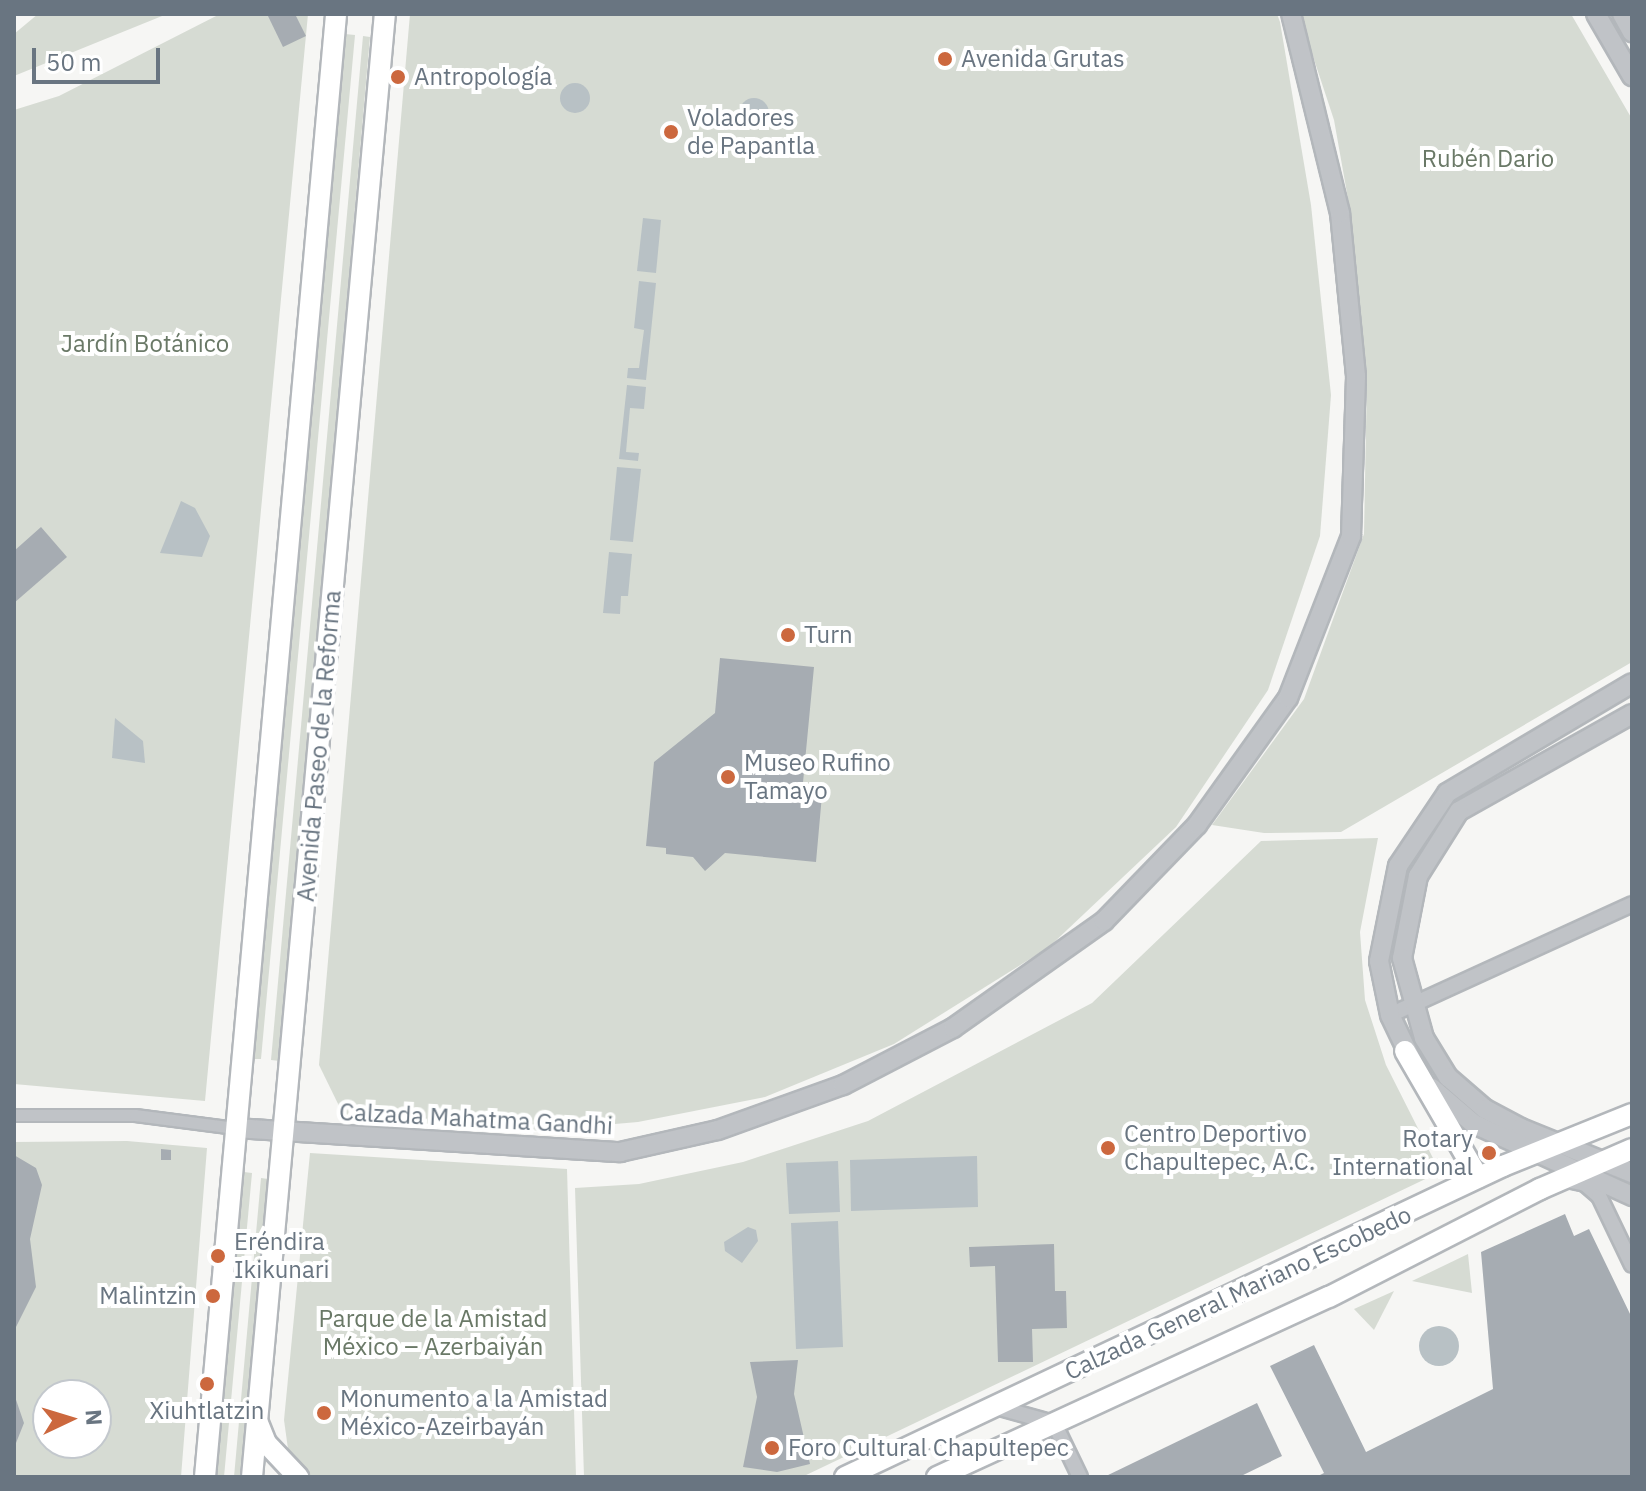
<!DOCTYPE html>
<html>
<head>
<meta charset="utf-8">
<style>
	body { margin:0 }
	#map { position:relative; width:1646px; height:1491px; overflow:hidden; background:#f6f6f4; font-family:"IBM Plex Sans",sans-serif }
	div>[style] { position:absolute }
	[style*='--x'] { left:calc(var(--x)*1px); top:calc(var(--y)*1px); width:calc(var(--w)*1px); rotate:calc(var(--a)*1deg) }
	.green>* { inset:0; background:#d6dbd3 }
	.water>* { inset:0; background:#b8c1c5 }
	.round { border-radius:50% }
	.building>* { inset:0; background:#a6acb2 }
	.roads { filter:drop-shadow(2px 0 #b3b7bb) drop-shadow(-2px 0 #b3b7bb) drop-shadow(0 2px #b3b7bb) drop-shadow(0 -2px #b3b7bb) }
	.pedestrian>* { height:11px; margin:-5.5px; padding:0 5.5px; transform-origin:5.5px; border-radius:5.5px; background:#c0c3c7 }
	.minor>* { height:14px; margin:-7px; padding:0 7px; transform-origin:7px; border-radius:7px; background:#c0c3c7 }
	.tertiary>* { height:18px; margin:-9px; padding:0 9px; transform-origin:9px; border-radius:9px; background:#c0c3c7 }
	.secondary>* { height:20px; margin:-10px; padding:0 10px; transform-origin:10px; border-radius:10px; background:#fff }
	.dots>* { width:22px; height:22px; translate:-50% -50%; box-sizing:border-box; border:4px solid #fff; border-radius:50% }
	span { translate:-50% -50%; white-space:nowrap; text-align:center; line-height:1.15; -webkit-text-stroke:8px #fff; paint-order:stroke }
	.poi-label { font-size:24px; color:#697581 }
	.left { translate:0 -50%; text-align:left }
	.right { translate:-100% -50%; text-align:right }
	.park-label { font-size:24px; color:#6a7967 }
	.street-label { font-size:24px; color:#697581 }
	.frame { position:absolute; inset:0; border:16px solid #697581; pointer-events:none }
	.north { position:absolute; left:32px; top:1379px; width:80px; height:80px; box-sizing:border-box; background:#fff; border:2px solid #c3c8cd; border-radius:50%; rotate:86deg; font-size:22px; font-weight:700; line-height:32px; text-align:center; color:#697581 }
	.north::after { content:''; display:block; margin:auto; width:28px; height:36px; background:#cc683e; clip-path:polygon(50% 0,100% 100%,50% 72%,0 100%) }
	.scale { position:absolute; left:32px; top:48px; width:128px; height:36px; box-sizing:border-box; border:4px solid #697581; border-top:0; padding-left:10px; font-size:24px; line-height:28px; white-space:nowrap; color:#697581; -webkit-text-stroke:6px #fff; paint-order:stroke }
</style>
</head>
<body>
<div id="map">
	<div class="green">
		<div style="clip-path:polygon(38px 14px,167px 14px,14px 76px,14px 34px)"></div>
		<div style="clip-path:polygon(220px 14px,308px 14px,205px 1101px,14px 1084px,14px 110px,59px 96px)"></div>
		<div style="clip-path:polygon(410px 14px,1277px 14px,1280px 22px,1311px 205px,1331px 395px,1320px 536px,1268px 690px,1176px 827px,1049px 947px,894px 1044px,765px 1097px,638px 1122px,522px 1132px,377px 1122px,343px 1114px,319px 1065px)"></div>
		<div style="clip-path:polygon(1299px 14px,1571px 14px,1632px 119px,1632px 662px,1341px 832px,1264px 833px,1212px 825px,1304px 699px,1364px 534px,1367px 375px,1350px 210px,1334px 120px)"></div>
		<div style="clip-path:polygon(345px 34px,355px 35px,261px 1059px,253px 1059px)"></div>
		<div style="clip-path:polygon(363px 36px,370px 37px,280px 1061px,271px 1060px)"></div>
		<div style="clip-path:polygon(1378px 838px,1360px 932px,1365px 1000px,1386px 1065px,1440px 1172px,802px 1477px,584px 1477px,575px 1188px,639px 1184px,743px 1162px,868px 1121px,1092px 1003px,1261px 841px)"></div>
		<div style="clip-path:polygon(evenodd,127px 1141px,207px 1148px,181px 1477px,14px 1477px,14px 1142px,127px 1141px,48px 1395px,96px 1395px,96px 1443px,48px 1443px,48px 1395px)"></div>
		<div style="clip-path:polygon(310px 1153px,567px 1169px,576px 1477px,314px 1477px,299px 1469px,288px 1449px,284px 1420px)"></div>
		<div style="clip-path:polygon(244px 1172px,252px 1173px,224px 1477px,216px 1477px)"></div>
		<div style="clip-path:polygon(261px 1178px,268px 1179px,241px 1477px,234px 1477px)"></div>
		<div style="clip-path:polygon(1468px 1254px,1472px 1293px,1412px 1281px)"></div>
		<div style="clip-path:polygon(1394px 1291px,1374px 1330px,1354px 1309px)"></div>
	</div>
	<div class="water">
		<div class="round" style="left:560px;top:83px;width:30px;height:30px"></div>
		<div class="round" style="left:739px;top:98px;width:30px;height:30px"></div>
		<div style="clip-path:polygon(643px 218px,661px 220px,656px 273px,637px 271px)"></div>
		<div style="clip-path:polygon(639px 281px,656px 283px,646px 380px,627px 378px,628px 368px,639px 368px,644px 330px,634px 328px)"></div>
		<div style="clip-path:polygon(627px 385px,646px 387px,644px 409px,630px 408px,626px 452px,639px 453px,638px 461px,619px 459px)"></div>
		<div style="clip-path:polygon(617px 467px,641px 469px,633px 542px,610px 540px)"></div>
		<div style="clip-path:polygon(181px 501px,195px 508px,210px 536px,202px 557px,160px 553px)"></div>
		<div style="clip-path:polygon(609px 552px,632px 554px,628px 596px,621px 596px,620px 614px,603px 613px)"></div>
		<div style="clip-path:polygon(115px 718px,143px 741px,145px 763px,112px 758px)"></div>
		<div style="clip-path:polygon(977px 1156px,978px 1207px,851px 1211px,850px 1160px)"></div>
		<div style="clip-path:polygon(838px 1161px,840px 1212px,789px 1214px,786px 1163px)"></div>
		<div style="clip-path:polygon(838px 1221px,843px 1347px,796px 1349px,791px 1223px)"></div>
		<div style="clip-path:polygon(748px 1227px,756px 1230px,758px 1241px,742px 1263px,725px 1251px,724px 1242px)"></div>
		<div class="round" style="left:1419px;top:1326px;width:40px;height:40px"></div>
	</div>
	<div class="building">
		<div style="clip-path:polygon(267px 14px,295px 14px,306px 36px,283px 47px)"></div>
		<div style="clip-path:polygon(41px 527px,67px 557px,14px 603px,14px 551px)"></div>
		<div style="clip-path:polygon(720px 658px,814px 667px,802px 793px,822px 795px,816px 862px,725px 853px,705px 871px,693px 857px,666px 854px,666px 848px,646px 846px,654px 762px,715px 713px)"></div>
		<div style="clip-path:polygon(161px 1149px,171px 1150px,171px 1160px,161px 1160px)"></div>
		<div style="clip-path:polygon(14px 1155px,36px 1168px,42px 1185px,30px 1239px,36px 1287px,14px 1331px)"></div>
		<div style="clip-path:polygon(1565px 1214px,1574px 1236px,1589px 1229px,1632px 1318px,1632px 1477px,1316px 1477px,1324px 1473px,1270px 1366px,1314px 1345px,1366px 1452px,1493px 1389px,1481px 1252px)"></div>
		<div style="clip-path:polygon(1054px 1244px,1055px 1291px,1066px 1291px,1067px 1328px,1032px 1329px,1033px 1362px,998px 1362px,995px 1266px,970px 1267px,969px 1247px)"></div>
		<div style="clip-path:polygon(798px 1360px,794px 1394px,810px 1464px,777px 1472px,743px 1467px,757px 1397px,750px 1362px)"></div>
		<div style="clip-path:polygon(14px 1394px,24px 1423px,14px 1448px)"></div>
		<div style="clip-path:polygon(1257px 1403px,1282px 1456px,1239px 1477px,1104px 1477px)"></div>
	</div>
	<div class="roads">
		<div class="pedestrian">
			<div style="--x:14;--y:1115;--w:121;--a:0"></div>
			<div style="--x:135;--y:1115;--w:101;--a:7.4"></div>
		</div>
		<div class="minor">
			<div style="--x:1390;--y:1015;--w:266;--a:-24.6"></div>
			<div style="--x:1562;--y:1179;--w:24;--a:12"></div>
			<div style="--x:1585;--y:1184;--w:18;--a:41"></div>
			<div style="--x:1599;--y:1196;--w:76;--a:64.4"></div>
			<div style="--x:996;--y:1407;--w:60;--a:15.4"></div>
			<div style="--x:1054;--y:1423;--w:60;--a:64.3"></div>
		</div>
		<div class="tertiary">
			<div style="--x:1596;--y:14;--w:72;--a:59.9"></div>
			<div style="--x:1622;--y:14;--w:21;--a:61"></div>
			<div style="--x:1632;--y:714;--w:198;--a:150.7"></div>
			<div style="--x:1459;--y:811;--w:77;--a:122.2"></div>
			<div style="--x:1418;--y:876;--w:84;--a:101"></div>
			<div style="--x:1402;--y:958;--w:83;--a:74.6"></div>
			<div style="--x:1424;--y:1038;--w:46;--a:58.4"></div>
			<div style="--x:1448;--y:1077;--w:49;--a:40.9"></div>
			<div style="--x:1485;--y:1109;--w:41;--a:27.8"></div>
			<div style="--x:1521;--y:1128;--w:120;--a:22.1"></div>
			<div style="--x:1412;--y:1061;--w:51;--a:-115.6"></div>
			<div style="--x:1390;--y:1015;--w:55;--a:-101.5"></div>
			<div style="--x:1379;--y:961;--w:97;--a:-78.7"></div>
			<div style="--x:1398;--y:866;--w:88;--a:-56.1"></div>
			<div style="--x:1447;--y:793;--w:215;--a:-30.7"></div>
			<div style="--x:1432;--y:1088;--w:55;--a:40.6"></div>
			<div style="--x:1474;--y:1124;--w:174;--a:24.5"></div>
			<div style="--x:235;--y:1128;--w:386;--a:3.6"></div>
			<div style="--x:620;--y:1152;--w:100;--a:-12.7"></div>
			<div style="--x:718;--y:1130;--w:133;--a:-19.8"></div>
			<div style="--x:843;--y:1085;--w:124;--a:-27.4"></div>
			<div style="--x:953;--y:1028;--w:185;--a:-35.3"></div>
			<div style="--x:1104;--y:921;--w:134;--a:-45.9"></div>
			<div style="--x:1197;--y:825;--w:156;--a:-54.4"></div>
			<div style="--x:1288;--y:698;--w:174;--a:-68.7"></div>
			<div style="--x:1351;--y:536;--w:160;--a:-88.2"></div>
			<div style="--x:1356;--y:376;--w:164;--a:-95.6"></div>
			<div style="--x:1340;--y:213;--w:205;--a:-103.8"></div>
		</div>
		<div class="secondary">
			<div style="--x:1405;--y:1051;--w:146;--a:59.9"></div>
			<div style="--x:258;--y:1423;--w:22;--a:68"></div>
			<div style="--x:266;--y:1443;--w:47;--a:46.7"></div>
			<div style="--x:205;--y:1477;--w:1469;--a:-84.88"></div>
			<div style="--x:252;--y:1477;--w:1469;--a:-84.81"></div>
			<div style="--x:845;--y:1477;--w:728;--a:-25.3"></div>
			<div style="--x:1503;--y:1166;--w:139;--a:-22"></div>
			<div style="--x:937;--y:1477;--w:431;--a:-24.7"></div>
			<div style="--x:1329;--y:1297;--w:237;--a:-27.1"></div>
			<div style="--x:1540;--y:1189;--w:100;--a:-23.5"></div>
		</div>
	</div>
	<div class="dots">
		<div style="left:945px;top:59px;background:#cc683e"></div>
		<div style="left:398px;top:77px;background:#cc683e"></div>
		<div style="left:671px;top:132px;background:#cc683e"></div>
		<div style="left:788px;top:635px;background:#cc683e"></div>
		<div style="left:728px;top:777px;background:#cc683e"></div>
		<div style="left:1108px;top:1148px;background:#cc683e"></div>
		<div style="left:1489px;top:1153px;background:#cc683e"></div>
		<div style="left:218px;top:1256px;background:#cc683e"></div>
		<div style="left:213px;top:1296px;background:#cc683e"></div>
		<div style="left:207px;top:1384px;background:#cc683e"></div>
		<div style="left:324px;top:1413px;background:#cc683e"></div>
		<div style="left:772px;top:1448px;background:#cc683e"></div>
	</div>
	<div class="poi-label">
		<span class="left" style="left:961px;top:59px">Avenida Grutas</span>
		<span class="left" style="left:414px;top:77px">Antropología</span>
		<span class="left" style="left:687px;top:132px">Voladores<br>de Papantla</span>
		<span class="left" style="left:804px;top:635px">Turn</span>
		<span class="left" style="left:744px;top:777px">Museo Rufino<br>Tamayo</span>
		<span class="left" style="left:1124px;top:1148px">Centro Deportivo<br>Chapultepec, A.C.</span>
		<span class="right" style="left:1473px;top:1153px">Rotary<br>International</span>
		<span class="left" style="left:234px;top:1256px">Eréndira<br>Ikikunari</span>
		<span class="right" style="left:197px;top:1296px">Malintzin</span>
		<span class="left" style="left:340px;top:1413px">Monumento a la Amistad<br>México-Azeirbayán</span>
		<span style="left:207px;top:1411px">Xiuhtlatzin</span>
		<span class="left" style="left:788px;top:1448px">Foro Cultural Chapultepec</span>
	</div>
	<div class="park-label">
		<span style="left:1488px;top:159px">Rubén Dario</span>
		<span style="left:145px;top:344px">Jardín Botánico</span>
		<span style="left:433px;top:1333px">Parque de la Amistad<br>México – Azerbaiyán</span>
	</div>
	<div class="street-label">
		<span style="left:319px;top:746px;rotate:-85deg">Avenida Paseo de la Reforma</span>
		<span style="left:476px;top:1119px;rotate:3deg">Calzada Mahatma Gandhi</span>
		<span style="left:1238px;top:1293px;rotate:-25deg">Calzada General Mariano Escobedo</span>
	</div>
	<div class="frame"></div>
	<div class="north">N</div>
	<div class="scale">50 m</div>
</div>
</body>
</html>
